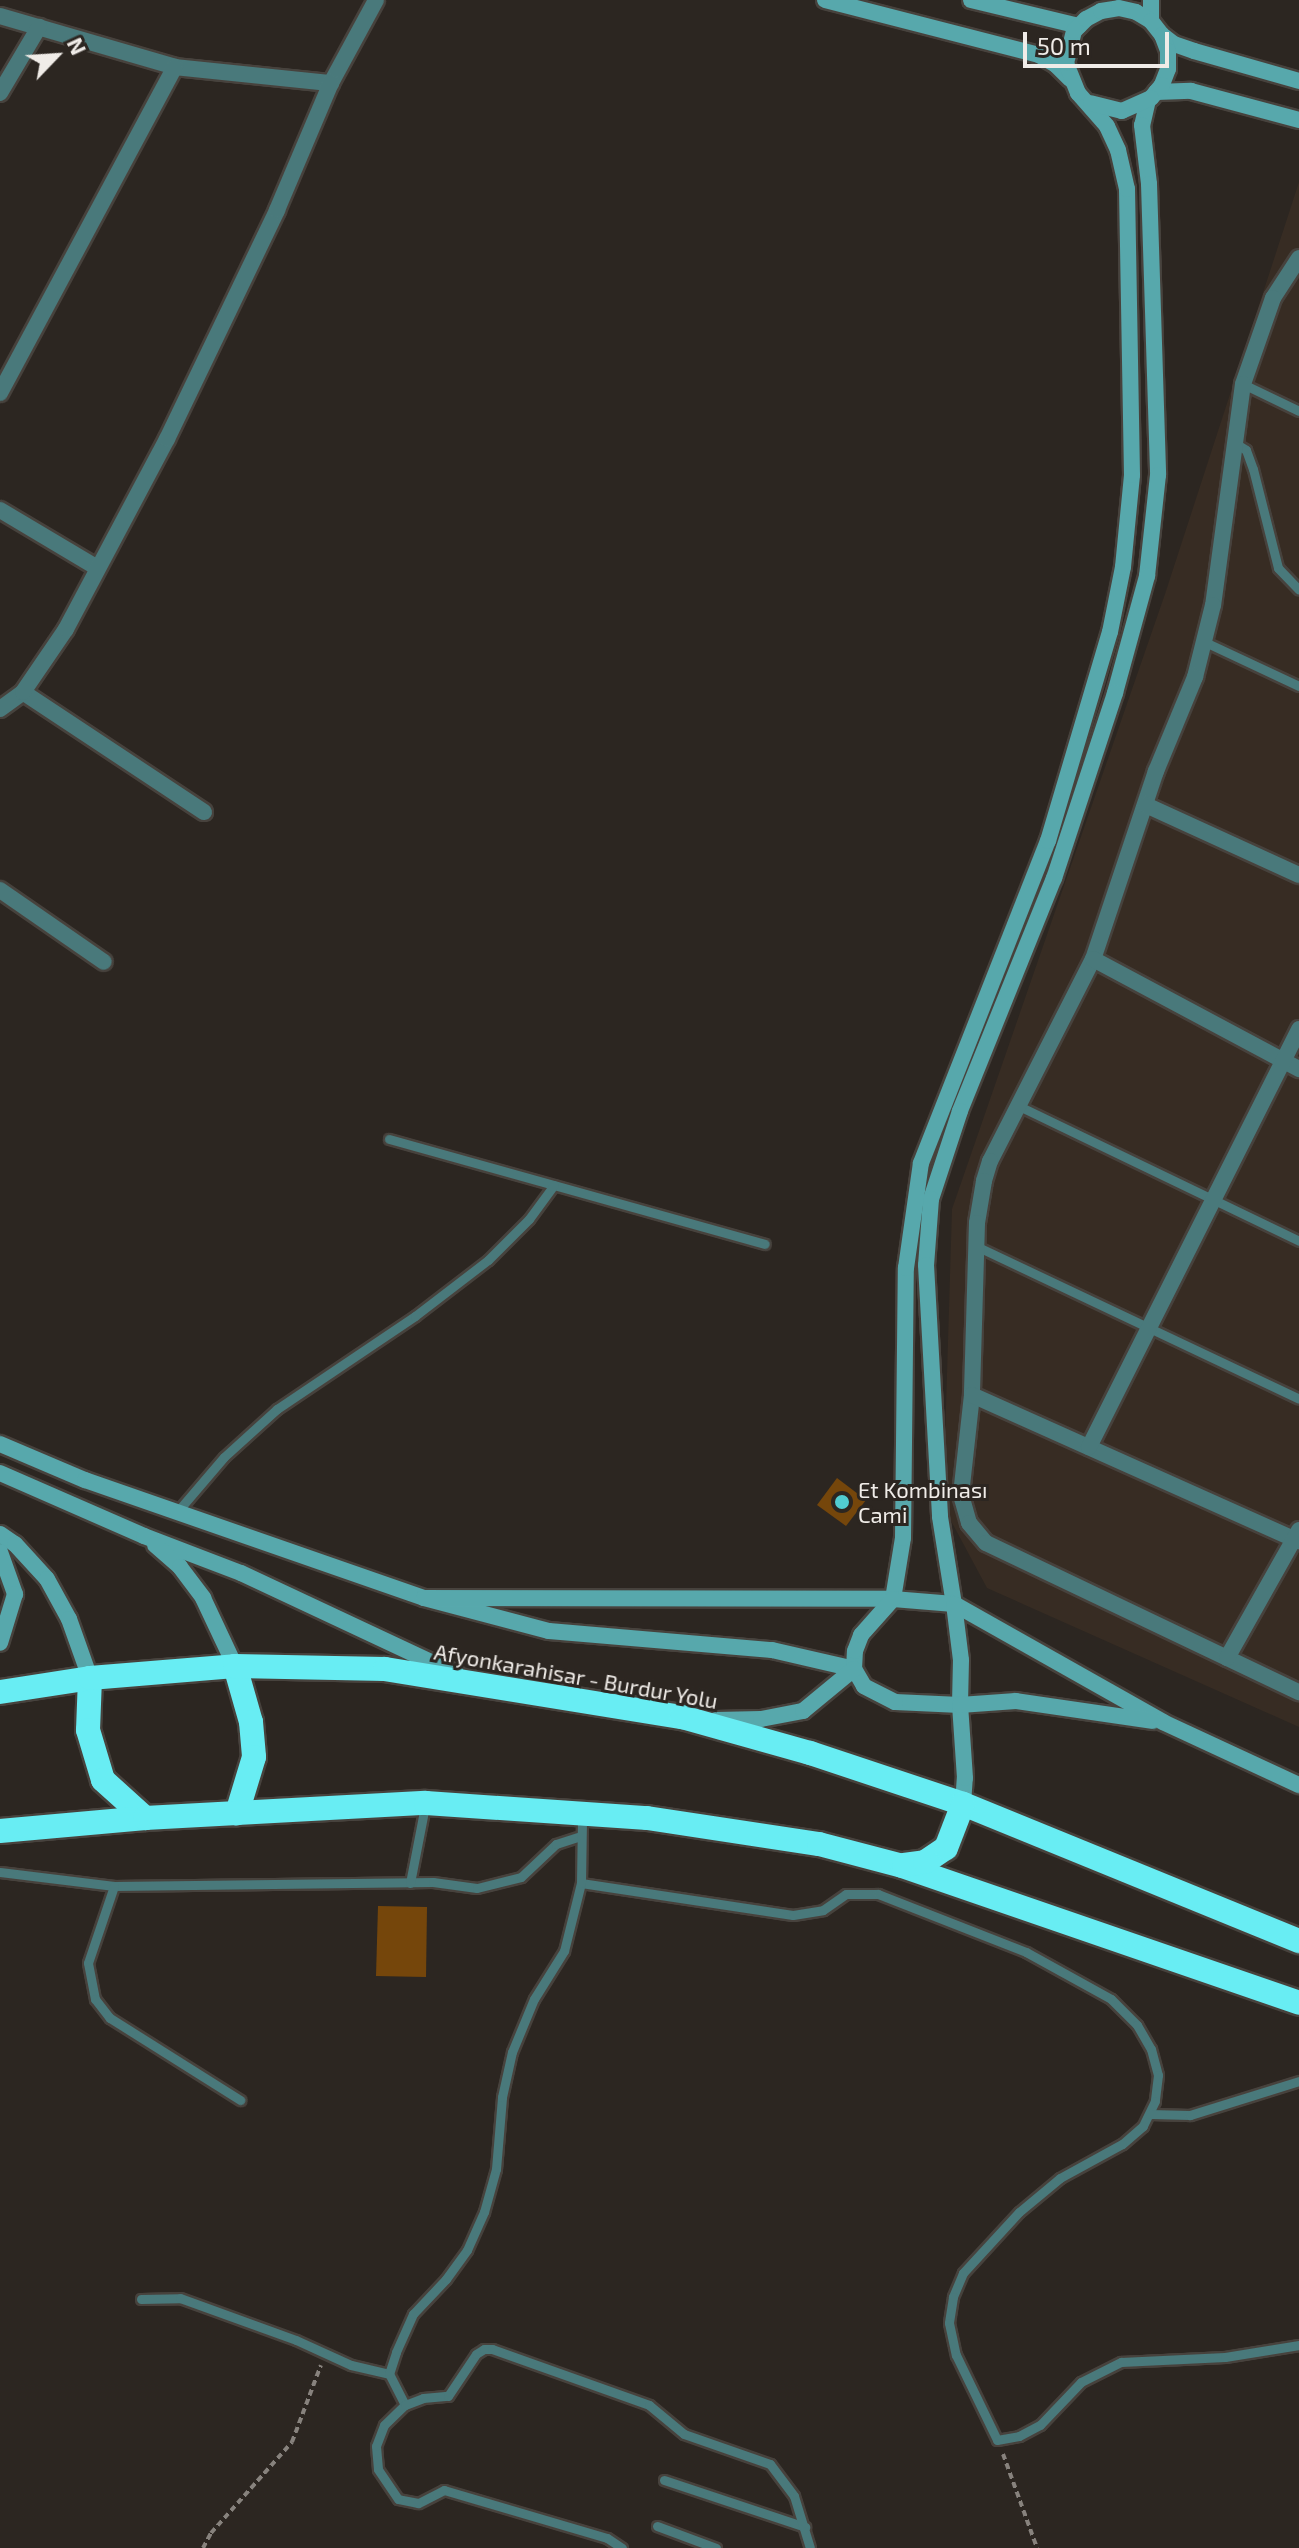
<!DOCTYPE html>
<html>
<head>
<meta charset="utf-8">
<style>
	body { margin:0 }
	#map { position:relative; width:1299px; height:2548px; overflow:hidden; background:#2c2621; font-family:"Exo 2",sans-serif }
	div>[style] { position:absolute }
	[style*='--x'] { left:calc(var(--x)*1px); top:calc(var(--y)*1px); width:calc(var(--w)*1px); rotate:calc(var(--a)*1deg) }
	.built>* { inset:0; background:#372c23 }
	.building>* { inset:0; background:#75460b }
	.path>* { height:4px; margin-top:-2px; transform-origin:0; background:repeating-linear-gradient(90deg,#87827d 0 6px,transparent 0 10px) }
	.roads { filter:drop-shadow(2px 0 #47423d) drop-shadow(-2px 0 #47423d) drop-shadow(0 2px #47423d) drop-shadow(0 -2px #47423d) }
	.lane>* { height:9px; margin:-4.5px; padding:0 4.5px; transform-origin:4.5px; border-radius:4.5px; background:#49797b }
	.street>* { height:16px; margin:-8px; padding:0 8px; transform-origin:8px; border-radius:8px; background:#49797b }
	.secondary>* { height:16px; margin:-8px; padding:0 8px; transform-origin:8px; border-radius:8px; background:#57a8ac }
	.highway>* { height:24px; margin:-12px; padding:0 12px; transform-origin:12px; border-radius:12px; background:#68edf3 }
	.dots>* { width:22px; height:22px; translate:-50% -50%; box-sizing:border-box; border:4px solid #2c2621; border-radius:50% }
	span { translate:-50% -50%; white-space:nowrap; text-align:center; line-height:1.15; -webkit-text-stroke:6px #2c2621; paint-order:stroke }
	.poi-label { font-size:22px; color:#f0ece8 }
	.left { translate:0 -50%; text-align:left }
	.street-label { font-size:22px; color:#f0ece8 }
	.north { position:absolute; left:16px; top:16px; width:80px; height:80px; -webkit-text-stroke:6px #2c2621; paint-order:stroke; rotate:65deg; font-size:22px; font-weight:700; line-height:32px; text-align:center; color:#f0ece8 }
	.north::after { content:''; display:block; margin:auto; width:28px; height:36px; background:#f0ece8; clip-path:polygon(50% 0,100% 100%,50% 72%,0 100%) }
	.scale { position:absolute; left:1023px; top:32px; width:146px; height:36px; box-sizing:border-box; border:4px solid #f0ece8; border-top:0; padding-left:10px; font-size:24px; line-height:28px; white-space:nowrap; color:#f0ece8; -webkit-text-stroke:6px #2c2621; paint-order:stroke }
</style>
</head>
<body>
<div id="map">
	<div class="built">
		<div style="clip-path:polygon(1299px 182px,1299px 1727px,987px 1588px,943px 1506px,952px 1209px,1165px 594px)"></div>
	</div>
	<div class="building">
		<div style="clip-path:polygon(837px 1478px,866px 1500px,846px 1526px,817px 1505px)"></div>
		<div style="clip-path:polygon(378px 1906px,427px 1907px,426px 1977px,376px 1976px)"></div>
	</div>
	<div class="path">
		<div style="--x:1003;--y:2454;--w:100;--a:70.1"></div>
		<div style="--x:203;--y:2548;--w:17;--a:-62"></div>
		<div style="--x:211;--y:2533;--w:122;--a:-48.3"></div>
		<div style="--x:292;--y:2442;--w:82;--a:-69.4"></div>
	</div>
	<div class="roads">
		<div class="lane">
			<div style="--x:1243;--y:384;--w:62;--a:25.7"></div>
			<div style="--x:1235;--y:443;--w:13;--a:32"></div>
			<div style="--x:1246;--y:450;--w:20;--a:70"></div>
			<div style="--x:1253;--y:469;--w:102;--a:75.8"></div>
			<div style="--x:1278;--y:568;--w:30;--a:46"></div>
			<div style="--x:1205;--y:642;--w:104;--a:25.1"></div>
			<div style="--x:1021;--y:1107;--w:309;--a:25.7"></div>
			<div style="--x:389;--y:1139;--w:390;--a:15.6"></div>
			<div style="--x:976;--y:1246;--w:357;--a:25.3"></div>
			<div style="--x:177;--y:1512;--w:72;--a:-49.5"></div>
			<div style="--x:224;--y:1457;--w:72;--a:-42.2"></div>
			<div style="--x:277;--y:1409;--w:166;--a:-34"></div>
			<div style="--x:415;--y:1316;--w:92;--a:-37.5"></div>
			<div style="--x:488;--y:1260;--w:58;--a:-45"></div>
			<div style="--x:529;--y:1219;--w:42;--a:-53.7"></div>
			<div style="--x:0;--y:1872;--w:115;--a:7"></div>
			<div style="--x:114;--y:1886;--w:319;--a:-0.7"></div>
			<div style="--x:433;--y:1882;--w:44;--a:7.8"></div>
			<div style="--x:477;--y:1888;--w:45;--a:-14"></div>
			<div style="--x:521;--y:1877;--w:48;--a:-43.3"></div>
			<div style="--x:556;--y:1844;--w:26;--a:-18"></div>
			<div style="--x:410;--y:1883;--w:78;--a:-79"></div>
			<div style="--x:581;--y:1883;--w:214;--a:8.6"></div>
			<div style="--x:793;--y:1915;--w:30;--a:-9"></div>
			<div style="--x:823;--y:1910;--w:28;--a:-35"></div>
			<div style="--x:846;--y:1894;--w:32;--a:0"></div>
			<div style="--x:878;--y:1894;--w:159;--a:21.4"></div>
			<div style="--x:1026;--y:1952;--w:97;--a:28.9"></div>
			<div style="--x:1111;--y:1999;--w:37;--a:45"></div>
			<div style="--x:1137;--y:2025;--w:28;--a:60"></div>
			<div style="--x:1151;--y:2049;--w:27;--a:75"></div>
			<div style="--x:1158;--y:2075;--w:26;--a:97"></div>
			<div style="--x:1155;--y:2101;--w:28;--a:116"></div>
			<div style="--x:1143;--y:2126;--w:28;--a:139"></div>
			<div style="--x:1122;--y:2144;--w:71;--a:151.3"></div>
			<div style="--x:1060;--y:2178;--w:53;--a:140.3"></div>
			<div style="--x:1019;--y:2212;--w:83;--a:132.6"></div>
			<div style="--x:963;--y:2273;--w:26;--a:113"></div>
			<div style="--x:953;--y:2297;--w:26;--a:99"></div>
			<div style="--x:949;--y:2323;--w:33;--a:78"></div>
			<div style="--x:956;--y:2355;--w:94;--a:64.2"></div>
			<div style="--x:997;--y:2440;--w:22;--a:-10"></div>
			<div style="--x:1019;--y:2436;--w:24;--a:-28"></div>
			<div style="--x:1040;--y:2425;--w:59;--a:-46.4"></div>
			<div style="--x:1081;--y:2382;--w:45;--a:-26.6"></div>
			<div style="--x:1121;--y:2362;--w:104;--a:-2.8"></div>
			<div style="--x:1225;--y:2357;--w:75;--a:-9.2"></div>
			<div style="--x:114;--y:1886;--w:81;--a:108.7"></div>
			<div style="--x:88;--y:1963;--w:37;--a:79"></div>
			<div style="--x:95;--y:1999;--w:24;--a:52"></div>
			<div style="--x:110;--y:2018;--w:154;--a:32.2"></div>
			<div style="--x:1150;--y:2114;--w:40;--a:1.4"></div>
			<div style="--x:1190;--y:2115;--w:114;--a:-17.3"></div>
			<div style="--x:141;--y:2299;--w:39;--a:-1"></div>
			<div style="--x:180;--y:2298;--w:123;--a:19.9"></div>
			<div style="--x:296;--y:2340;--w:60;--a:24.4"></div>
			<div style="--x:351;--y:2365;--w:39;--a:13"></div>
			<div style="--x:405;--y:2405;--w:35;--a:-117"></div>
			<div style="--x:389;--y:2374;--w:23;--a:-72"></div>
			<div style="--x:396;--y:2352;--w:42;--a:-65.9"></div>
			<div style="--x:413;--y:2314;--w:48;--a:-46.7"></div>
			<div style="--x:446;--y:2279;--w:36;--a:-54"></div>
			<div style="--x:467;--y:2250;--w:42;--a:-65.9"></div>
			<div style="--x:484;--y:2212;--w:45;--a:-74.4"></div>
			<div style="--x:496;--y:2169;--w:72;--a:-85.2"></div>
			<div style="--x:502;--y:2097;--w:46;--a:-77.5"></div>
			<div style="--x:512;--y:2052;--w:57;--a:-67.5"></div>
			<div style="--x:534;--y:1999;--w:57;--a:-58"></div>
			<div style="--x:564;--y:1951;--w:70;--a:-76"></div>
			<div style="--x:581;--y:1883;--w:66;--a:-89.1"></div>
			<div style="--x:664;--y:2480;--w:149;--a:18.4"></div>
			<div style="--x:657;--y:2526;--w:63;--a:20.4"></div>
			<div style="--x:622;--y:2548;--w:18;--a:-146"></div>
			<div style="--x:607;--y:2538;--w:170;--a:-163.6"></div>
			<div style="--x:444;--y:2490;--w:29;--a:153"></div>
			<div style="--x:418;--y:2503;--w:20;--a:-169"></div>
			<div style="--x:398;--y:2499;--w:36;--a:-124"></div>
			<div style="--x:378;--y:2469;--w:23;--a:-95"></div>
			<div style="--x:376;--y:2446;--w:22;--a:-69"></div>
			<div style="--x:384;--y:2425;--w:29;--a:-44"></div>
			<div style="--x:405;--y:2405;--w:19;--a:-21"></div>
			<div style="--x:423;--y:2398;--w:25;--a:-5"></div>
			<div style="--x:448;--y:2396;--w:50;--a:-56.3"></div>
			<div style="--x:476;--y:2354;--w:9;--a:-32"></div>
			<div style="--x:484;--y:2349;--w:8;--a:0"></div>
			<div style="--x:492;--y:2349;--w:167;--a:19.6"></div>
			<div style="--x:649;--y:2405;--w:45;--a:39.6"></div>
			<div style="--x:684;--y:2434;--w:91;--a:19.2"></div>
			<div style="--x:770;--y:2464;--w:40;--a:53"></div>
			<div style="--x:794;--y:2496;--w:54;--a:72.9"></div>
		</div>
		<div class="street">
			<div style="--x:0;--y:16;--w:182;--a:16.2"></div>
			<div style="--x:175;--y:67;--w:157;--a:5.9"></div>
			<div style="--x:331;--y:83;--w:94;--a:-61.5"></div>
			<div style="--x:0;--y:93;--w:77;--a:-59.4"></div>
			<div style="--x:1299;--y:258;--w:48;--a:123"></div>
			<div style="--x:1273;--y:298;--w:91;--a:109.2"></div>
			<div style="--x:1243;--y:384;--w:223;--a:97.7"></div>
			<div style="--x:1213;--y:605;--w:74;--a:104"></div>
			<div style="--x:1195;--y:677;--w:102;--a:112.5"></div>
			<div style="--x:1156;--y:771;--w:198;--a:108.5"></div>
			<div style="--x:1093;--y:959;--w:227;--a:117"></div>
			<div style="--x:990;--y:1161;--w:21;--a:107"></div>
			<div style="--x:984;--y:1181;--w:43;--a:99.5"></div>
			<div style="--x:977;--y:1223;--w:172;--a:91.7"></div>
			<div style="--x:972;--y:1395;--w:101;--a:96.3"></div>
			<div style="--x:961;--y:1495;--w:29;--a:74"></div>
			<div style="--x:969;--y:1523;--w:26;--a:50"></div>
			<div style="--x:986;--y:1543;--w:347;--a:25.5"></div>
			<div style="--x:0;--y:393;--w:370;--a:-61.8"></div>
			<div style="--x:0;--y:510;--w:112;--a:30.7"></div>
			<div style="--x:0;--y:709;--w:29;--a:-36"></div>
			<div style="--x:1146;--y:805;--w:168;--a:24.6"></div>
			<div style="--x:204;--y:812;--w:217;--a:-146.5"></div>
			<div style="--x:23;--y:692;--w:76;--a:-55.7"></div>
			<div style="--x:66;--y:629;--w:215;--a:-62"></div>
			<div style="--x:167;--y:439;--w:254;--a:-64.3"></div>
			<div style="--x:277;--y:210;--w:138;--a:-67"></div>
			<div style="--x:0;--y:890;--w:126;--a:34.7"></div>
			<div style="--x:1093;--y:959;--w:234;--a:28.1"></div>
			<div style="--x:972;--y:1395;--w:358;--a:24.1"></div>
			<div style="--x:1089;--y:1447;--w:468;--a:-63.3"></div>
			<div style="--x:1227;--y:1658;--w:147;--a:-60.6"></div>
		</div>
		<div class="secondary">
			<div style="--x:825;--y:0;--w:221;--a:14.4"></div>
			<div style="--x:1039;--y:55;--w:20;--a:30"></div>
			<div style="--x:1056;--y:65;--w:20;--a:45"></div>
			<div style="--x:971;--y:0;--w:111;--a:13.5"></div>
			<div style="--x:1151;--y:0;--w:21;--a:90"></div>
			<div style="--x:1162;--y:35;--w:15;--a:37"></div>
			<div style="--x:1174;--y:44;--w:21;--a:19"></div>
			<div style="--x:1194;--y:51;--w:109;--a:15.9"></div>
			<div style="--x:1156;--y:92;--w:35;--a:-2"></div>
			<div style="--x:1191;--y:91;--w:112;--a:15"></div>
			<div style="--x:1148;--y:100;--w:26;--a:103"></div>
			<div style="--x:1142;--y:125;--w:59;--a:83.2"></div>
			<div style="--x:1149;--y:184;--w:291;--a:88.2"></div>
			<div style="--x:1158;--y:475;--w:102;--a:96.2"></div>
			<div style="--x:1147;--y:576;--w:121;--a:105.3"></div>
			<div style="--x:1115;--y:693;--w:195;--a:108.2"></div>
			<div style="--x:1054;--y:878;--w:251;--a:112"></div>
			<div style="--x:960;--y:1111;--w:93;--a:108.2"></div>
			<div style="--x:931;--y:1199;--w:66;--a:94.3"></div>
			<div style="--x:926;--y:1265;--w:252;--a:86.8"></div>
			<div style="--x:940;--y:1517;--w:88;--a:80.9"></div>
			<div style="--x:954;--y:1604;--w:240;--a:29.4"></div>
			<div style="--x:1163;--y:1722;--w:150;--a:24.9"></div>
			<div style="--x:0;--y:1444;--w:92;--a:23"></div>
			<div style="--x:85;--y:1480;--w:359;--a:19.2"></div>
			<div style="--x:424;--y:1598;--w:129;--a:14.8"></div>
			<div style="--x:549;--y:1631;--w:224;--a:4.9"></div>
			<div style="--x:772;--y:1650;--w:84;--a:13"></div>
			<div style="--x:0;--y:1473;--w:157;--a:23.6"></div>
			<div style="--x:144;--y:1536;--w:104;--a:20.9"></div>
			<div style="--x:241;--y:1573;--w:238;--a:25.1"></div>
			<div style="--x:0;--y:1534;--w:18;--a:34"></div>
			<div style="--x:15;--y:1544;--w:47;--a:47.6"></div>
			<div style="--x:47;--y:1579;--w:46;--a:61.2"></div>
			<div style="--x:69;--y:1619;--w:63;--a:70.4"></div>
			<div style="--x:155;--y:1545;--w:33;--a:41"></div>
			<div style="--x:180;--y:1567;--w:39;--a:53"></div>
			<div style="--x:203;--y:1598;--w:75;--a:64.8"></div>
			<div style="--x:0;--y:1552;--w:45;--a:70.3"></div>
			<div style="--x:15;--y:1594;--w:51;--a:107"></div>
			<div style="--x:424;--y:1598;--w:469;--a:0.1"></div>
			<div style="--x:893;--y:1599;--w:62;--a:-80.7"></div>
			<div style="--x:903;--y:1538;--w:270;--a:-89.4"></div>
			<div style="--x:906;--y:1268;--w:106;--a:-81.9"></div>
			<div style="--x:921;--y:1163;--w:346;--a:-68.5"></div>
			<div style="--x:1048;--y:841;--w:218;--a:-73.5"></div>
			<div style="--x:1110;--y:632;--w:66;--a:-78.7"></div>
			<div style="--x:1123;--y:567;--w:92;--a:-84.4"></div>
			<div style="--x:1132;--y:475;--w:286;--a:-91"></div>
			<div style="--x:1127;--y:189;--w:40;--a:-103"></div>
			<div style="--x:1118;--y:150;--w:26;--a:-115"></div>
			<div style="--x:1107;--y:126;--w:44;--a:-131.3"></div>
			<div style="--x:1078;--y:93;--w:32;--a:-112"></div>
			<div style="--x:1066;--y:63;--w:33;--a:-76"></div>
			<div style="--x:1074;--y:31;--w:17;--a:-45"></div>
			<div style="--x:1086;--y:19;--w:17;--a:-28"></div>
			<div style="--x:1101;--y:11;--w:18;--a:-9"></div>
			<div style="--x:1119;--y:8;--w:17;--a:13"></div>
			<div style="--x:1136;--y:12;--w:17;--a:31"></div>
			<div style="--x:1151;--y:21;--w:18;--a:52"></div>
			<div style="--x:1162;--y:35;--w:17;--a:69"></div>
			<div style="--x:1168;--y:51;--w:18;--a:90"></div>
			<div style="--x:1168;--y:69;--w:17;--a:111"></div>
			<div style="--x:1162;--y:85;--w:17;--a:130"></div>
			<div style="--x:1151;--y:98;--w:32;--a:156"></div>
			<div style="--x:1122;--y:111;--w:32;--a:-166"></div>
			<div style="--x:893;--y:1599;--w:61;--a:4.7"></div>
			<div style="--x:954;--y:1604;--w:56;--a:82.9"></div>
			<div style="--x:961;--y:1660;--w:45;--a:91.3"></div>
			<div style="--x:960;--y:1705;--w:65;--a:-177.4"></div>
			<div style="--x:895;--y:1702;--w:35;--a:-153"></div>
			<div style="--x:864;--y:1686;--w:20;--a:-120"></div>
			<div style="--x:854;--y:1669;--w:18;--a:-87"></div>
			<div style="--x:855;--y:1651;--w:17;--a:-69"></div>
			<div style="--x:861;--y:1635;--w:48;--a:-48.4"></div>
			<div style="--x:716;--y:1720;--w:45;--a:-1.3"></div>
			<div style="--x:761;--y:1719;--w:43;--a:-10.8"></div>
			<div style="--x:803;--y:1711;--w:66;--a:-39.5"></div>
			<div style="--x:963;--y:1804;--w:26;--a:-86"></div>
			<div style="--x:965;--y:1778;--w:73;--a:-93.9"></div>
			<div style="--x:960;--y:1705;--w:56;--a:-4.1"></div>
			<div style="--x:1016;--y:1701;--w:138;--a:8.3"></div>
		</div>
		<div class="highway">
			<div style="--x:235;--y:1666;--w:58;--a:74.1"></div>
			<div style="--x:251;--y:1722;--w:35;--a:85"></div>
			<div style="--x:254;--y:1757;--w:59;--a:106.9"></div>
			<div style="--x:90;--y:1678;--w:52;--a:92.2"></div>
			<div style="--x:88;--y:1730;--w:52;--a:73.3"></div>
			<div style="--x:103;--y:1780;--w:57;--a:42.1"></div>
			<div style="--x:0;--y:1692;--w:91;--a:-8.8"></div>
			<div style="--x:90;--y:1678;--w:145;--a:-4.7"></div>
			<div style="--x:235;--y:1666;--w:150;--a:1.1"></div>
			<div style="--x:385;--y:1669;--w:301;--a:9.2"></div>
			<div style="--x:682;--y:1717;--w:133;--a:15.7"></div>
			<div style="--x:810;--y:1753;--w:161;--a:18.4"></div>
			<div style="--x:963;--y:1804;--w:363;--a:22.2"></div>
			<div style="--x:0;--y:1831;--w:146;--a:-5.1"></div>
			<div style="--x:145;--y:1818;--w:281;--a:-3.1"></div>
			<div style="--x:426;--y:1803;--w:222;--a:3.9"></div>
			<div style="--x:647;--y:1818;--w:174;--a:8.6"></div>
			<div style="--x:819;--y:1844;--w:86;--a:14.8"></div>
			<div style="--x:902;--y:1866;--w:420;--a:19"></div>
			<div style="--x:904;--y:1865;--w:21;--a:-8"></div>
			<div style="--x:925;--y:1862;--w:25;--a:-34"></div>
			<div style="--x:946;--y:1848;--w:47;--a:-68.9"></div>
		</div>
	</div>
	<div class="dots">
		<div style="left:842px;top:1502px;background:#51ccd1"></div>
	</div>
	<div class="poi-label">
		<span class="left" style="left:858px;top:1502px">Et Kombinası<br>Cami</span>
	</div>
	<div class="street-label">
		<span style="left:576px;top:1676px;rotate:10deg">Afyonkarahisar - Burdur Yolu</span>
	</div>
	<div class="north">N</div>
	<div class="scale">50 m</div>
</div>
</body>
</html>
